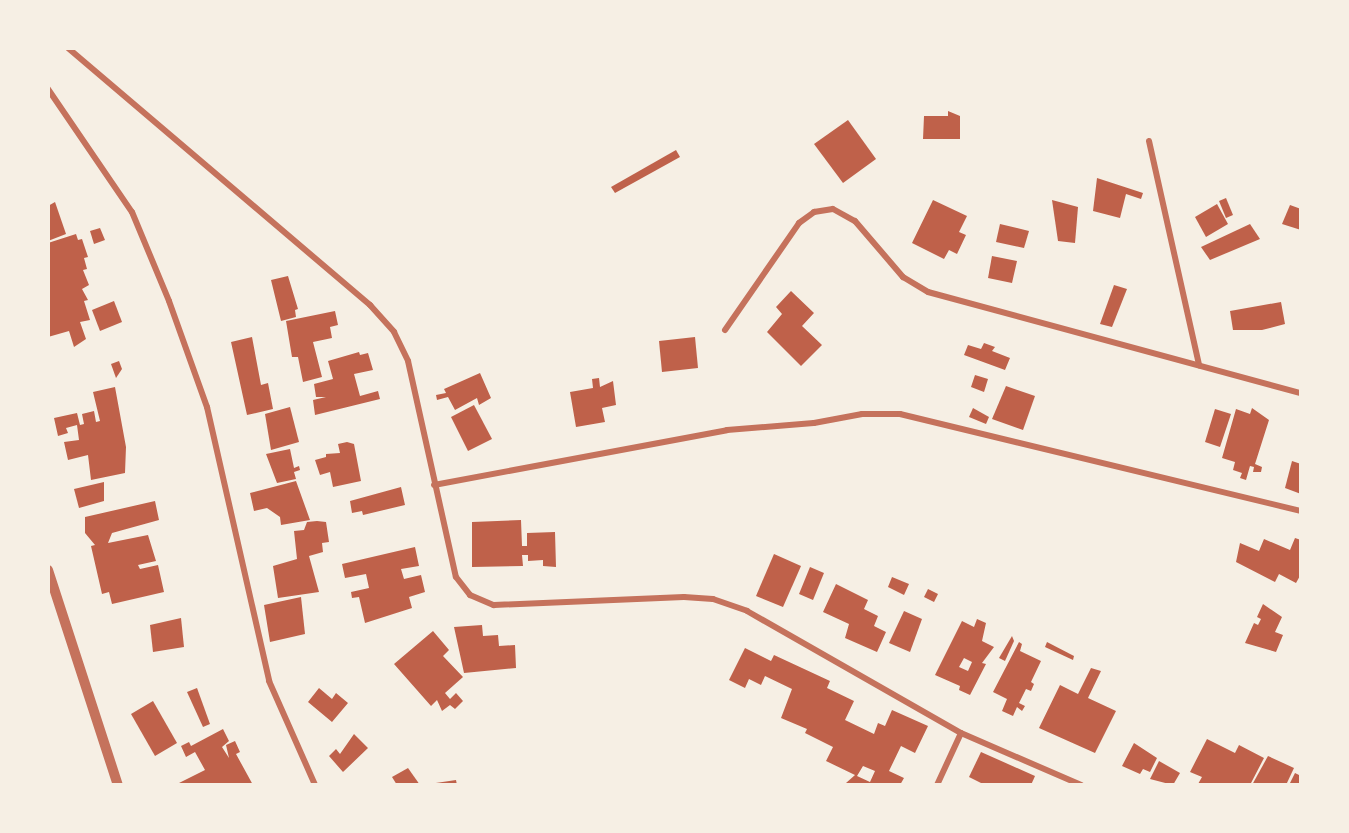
<!DOCTYPE html>
<html>
<head>
<meta charset="utf-8">
<style>
	body { margin:0 }
	#map { position:relative; width:1349px; height:833px; overflow:hidden; background:#f6efe4; font-family:Inter,sans-serif }
	div>[style] { position:absolute }
	[style*='--x'] { left:calc(var(--x)*1px); top:calc(var(--y)*1px); width:calc(var(--w)*1px); rotate:calc(var(--a)*1deg) }
	.building>* { inset:0; background:#bf614a }
	.minor>* { height:6px; margin:-3px; padding:0 3px; transform-origin:3px; border-radius:3px; background:#c5725c }
	.tertiary>* { height:10px; margin:-5px; padding:0 5px; transform-origin:5px; border-radius:5px; background:#c5725c }
	span { translate:-50% -50%; white-space:nowrap; text-align:center; line-height:1.15; -webkit-text-stroke:4.5px #f6efe4; paint-order:stroke }
	.frame { position:absolute; inset:0; border:50px solid #f6efe4; pointer-events:none }
</style>
</head>
<body>
<div id="map">
	<div class="building">
		<div style="clip-path:polygon(948px 111px,960px 116px,960px 139px,923px 139px,924px 116px,948px 116px)"></div>
		<div style="clip-path:polygon(848px 120px,876px 159px,843px 183px,814px 144px)"></div>
		<div style="clip-path:polygon(676px 150px,680px 157px,615px 193px,611px 187px)"></div>
		<div style="clip-path:polygon(1097px 178px,1143px 193px,1141px 199px,1126px 194px,1120px 218px,1093px 211px)"></div>
		<div style="clip-path:polygon(1226px 198px,1233px 215px,1226px 218px,1219px 201px)"></div>
		<div style="clip-path:polygon(933px 200px,967px 216px,959px 232px,966px 235px,957px 254px,949px 250px,944px 259px,912px 243px)"></div>
		<div style="clip-path:polygon(1052px 200px,1078px 207px,1075px 243px,1058px 241px)"></div>
		<div style="clip-path:polygon(55px 202px,66px 234px,48px 241px,48px 206px)"></div>
		<div style="clip-path:polygon(1217px 204px,1228px 224px,1206px 237px,1195px 217px)"></div>
		<div style="clip-path:polygon(1290px 205px,1301px 209px,1301px 230px,1282px 224px)"></div>
		<div style="clip-path:polygon(1000px 224px,1029px 231px,1024px 248px,996px 242px)"></div>
		<div style="clip-path:polygon(1250px 224px,1260px 239px,1210px 260px,1201px 247px)"></div>
		<div style="clip-path:polygon(100px 228px,105px 240px,94px 244px,90px 231px)"></div>
		<div style="clip-path:polygon(76px 234px,78px 240px,82px 239px,88px 257px,84px 258px,87px 269px,83px 270px,89px 285px,82px 289px,88px 300px,84px 301px,90px 320px,80px 322px,86px 339px,74px 347px,69px 331px,48px 337px,48px 243px)"></div>
		<div style="clip-path:polygon(992px 256px,1017px 261px,1012px 283px,988px 278px)"></div>
		<div style="clip-path:polygon(288px 276px,298px 309px,295px 310px,296px 317px,281px 321px,271px 280px)"></div>
		<div style="clip-path:polygon(1114px 285px,1127px 289px,1112px 327px,1100px 324px)"></div>
		<div style="clip-path:polygon(791px 291px,814px 313px,802px 326px,822px 345px,801px 366px,767px 332px,782px 314px,776px 307px)"></div>
		<div style="clip-path:polygon(114px 301px,122px 322px,100px 331px,92px 310px)"></div>
		<div style="clip-path:polygon(1281px 302px,1285px 324px,1262px 330px,1233px 330px,1230px 311px)"></div>
		<div style="clip-path:polygon(335px 311px,338px 325px,330px 327px,332px 338px,313px 342px,322px 377px,303px 382px,298px 357px,292px 357px,286px 321px)"></div>
		<div style="clip-path:polygon(252px 337px,261px 385px,268px 383px,273px 409px,247px 415px,231px 342px)"></div>
		<div style="clip-path:polygon(695px 337px,698px 368px,662px 372px,659px 341px)"></div>
		<div style="clip-path:polygon(984px 343px,995px 347px,992px 351px,1010px 358px,1005px 370px,964px 355px,968px 345px,981px 349px)"></div>
		<div style="clip-path:polygon(359px 352px,360px 355px,368px 353px,373px 370px,354px 374px,360px 396px,378px 391px,380px 399px,315px 415px,313px 400px,326px 397px,316px 397px,314px 384px,333px 379px,328px 361px)"></div>
		<div style="clip-path:polygon(119px 361px,122px 369px,116px 378px,111px 364px)"></div>
		<div style="clip-path:polygon(480px 373px,491px 398px,479px 405px,477px 398px,455px 410px,448px 397px,437px 400px,436px 395px,446px 393px,444px 389px)"></div>
		<div style="clip-path:polygon(975px 375px,988px 379px,984px 392px,971px 387px)"></div>
		<div style="clip-path:polygon(599px 378px,600px 387px,613px 381px,616px 405px,602px 408px,605px 422px,576px 427px,570px 392px,593px 388px,592px 379px)"></div>
		<div style="clip-path:polygon(1006px 386px,1035px 396px,1023px 430px,992px 419px)"></div>
		<div style="clip-path:polygon(115px 387px,126px 447px,125px 473px,91px 480px,88px 455px,68px 460px,64px 442px,79px 440px,77px 425px,66px 428px,68px 433px,58px 436px,54px 418px,77px 413px,80px 425px,84px 424px,82px 414px,94px 411px,96px 422px,100px 421px,93px 392px)"></div>
		<div style="clip-path:polygon(474px 405px,492px 439px,468px 451px,451px 417px)"></div>
		<div style="clip-path:polygon(290px 407px,299px 442px,271px 450px,265px 414px)"></div>
		<div style="clip-path:polygon(973px 408px,989px 417px,986px 424px,969px 417px)"></div>
		<div style="clip-path:polygon(1252px 408px,1269px 420px,1255px 464px,1262px 467px,1261px 472px,1253px 472px,1254px 467px,1250px 466px,1246px 480px,1240px 478px,1242px 473px,1233px 470px,1235px 462px,1222px 458px,1236px 409px,1250px 414px)"></div>
		<div style="clip-path:polygon(1215px 409px,1231px 414px,1220px 447px,1205px 442px)"></div>
		<div style="clip-path:polygon(347px 442px,354px 444px,361px 481px,333px 487px,330px 472px,320px 475px,315px 460px,326px 457px,326px 454px,340px 453px,338px 444px)"></div>
		<div style="clip-path:polygon(290px 449px,294px 468px,299px 466px,300px 470px,294px 472px,296px 479px,277px 483px,266px 454px)"></div>
		<div style="clip-path:polygon(1292px 461px,1301px 464px,1301px 494px,1285px 488px)"></div>
		<div style="clip-path:polygon(296px 481px,310px 520px,281px 525px,280px 517px,267px 508px,254px 511px,250px 493px)"></div>
		<div style="clip-path:polygon(104px 482px,104px 501px,79px 508px,74px 489px)"></div>
		<div style="clip-path:polygon(401px 487px,405px 505px,363px 515px,362px 511px,352px 513px,350px 501px)"></div>
		<div style="clip-path:polygon(155px 501px,159px 520px,112px 533px,108px 543px,148px 535px,156px 561px,138px 565px,140px 569px,158px 565px,164px 592px,112px 604px,109px 592px,102px 594px,91px 546px,95px 545px,85px 533px,85px 517px)"></div>
		<div style="clip-path:polygon(521px 520px,522px 546px,527px 546px,527px 533px,555px 532px,556px 567px,543px 566px,543px 560px,528px 561px,528px 555px,522px 555px,523px 566px,472px 567px,472px 522px)"></div>
		<div style="clip-path:polygon(317px 521px,326px 522px,329px 542px,322px 543px,323px 552px,309px 556px,319px 592px,278px 598px,273px 566px,297px 559px,294px 531px,304px 530px,307px 522px)"></div>
		<div style="clip-path:polygon(1295px 538px,1301px 540px,1301px 574px,1296px 583px,1279px 574px,1275px 582px,1236px 562px,1240px 543px,1259px 551px,1264px 539px,1290px 550px)"></div>
		<div style="clip-path:polygon(415px 547px,419px 566px,401px 569px,404px 579px,421px 575px,425px 592px,409px 597px,412px 608px,365px 623px,359px 597px,352px 598px,351px 592px,369px 588px,366px 574px,345px 578px,342px 564px)"></div>
		<div style="clip-path:polygon(774px 554px,801px 566px,783px 607px,756px 596px)"></div>
		<div style="clip-path:polygon(810px 567px,824px 573px,813px 600px,799px 594px)"></div>
		<div style="clip-path:polygon(892px 577px,909px 584px,904px 595px,888px 587px)"></div>
		<div style="clip-path:polygon(836px 584px,868px 600px,864px 609px,878px 616px,874px 626px,886px 632px,877px 652px,845px 638px,849px 624px,823px 612px)"></div>
		<div style="clip-path:polygon(928px 589px,938px 594px,934px 602px,924px 597px)"></div>
		<div style="clip-path:polygon(301px 597px,305px 634px,270px 642px,264px 605px)"></div>
		<div style="clip-path:polygon(1263px 604px,1282px 617px,1275px 632px,1283px 635px,1276px 652px,1245px 643px,1254px 623px,1258px 625px,1261px 619px,1257px 617px)"></div>
		<div style="clip-path:polygon(904px 611px,922px 619px,910px 652px,889px 643px)"></div>
		<div style="clip-path:polygon(181px 618px,184px 647px,153px 652px,150px 625px)"></div>
		<div style="clip-path:polygon(evenodd,977px 619px,986px 623px,982px 641px,994px 647px,982px 663px,986px 664px,970px 695px,959px 690px,960px 686px,935px 675px,962px 621px,974px 627px,977px 619px,964px 658px,972px 662px,968px 671px,959px 667px,964px 658px)"></div>
		<div style="clip-path:polygon(482px 625px,483px 636px,498px 635px,499px 646px,515px 645px,516px 668px,464px 673px,454px 627px)"></div>
		<div style="clip-path:polygon(433px 631px,449px 650px,443px 656px,463px 677px,445px 693px,450px 699px,456px 693px,463px 701px,455px 709px,450px 705px,442px 711px,437px 700px,431px 706px,394px 664px)"></div>
		<div style="clip-path:polygon(1012px 636px,1014px 641px,1005px 661px,999px 658px)"></div>
		<div style="clip-path:polygon(1019px 642px,1022px 644px,1020px 651px,1041px 661px,1031px 682px,1034px 684px,1031px 691px,1026px 689px,1019px 703px,1025px 706px,1022px 711px,1017px 707px,1013px 716px,1002px 711px,1007px 699px,993px 692px)"></div>
		<div style="clip-path:polygon(1047px 642px,1074px 656px,1073px 660px,1045px 647px)"></div>
		<div style="clip-path:polygon(evenodd,745px 648px,771px 661px,774px 655px,830px 681px,827px 688px,854px 701px,845px 720px,874px 734px,878px 723px,885px 726px,892px 710px,928px 726px,915px 753px,901px 746px,889px 771px,904px 778px,900px 785px,846px 783px,855px 775px,826px 761px,833px 747px,805px 733px,807px 729px,781px 718px,792px 689px,765px 676px,761px 685px,749px 679px,745px 688px,729px 680px,745px 648px,863px 766px,875px 771px,870px 782px,857px 776px,863px 766px)"></div>
		<div style="clip-path:polygon(1091px 668px,1101px 671px,1088px 698px,1116px 711px,1095px 753px,1039px 728px,1060px 685px,1078px 694px)"></div>
		<div style="clip-path:polygon(197px 688px,210px 724px,203px 727px,187px 692px)"></div>
		<div style="clip-path:polygon(319px 688px,332px 699px,336px 693px,348px 703px,332px 722px,308px 702px)"></div>
		<div style="clip-path:polygon(153px 701px,177px 743px,155px 756px,131px 714px)"></div>
		<div style="clip-path:polygon(223px 729px,229px 741px,222px 747px,229px 758px,226px 745px,235px 741px,240px 752px,236px 754px,253px 785px,175px 785px,205px 770px,195px 752px,186px 757px,181px 746px,189px 742px,191px 746px)"></div>
		<div style="clip-path:polygon(354px 734px,368px 748px,343px 772px,329px 756px,336px 749px,340px 754px)"></div>
		<div style="clip-path:polygon(1207px 739px,1235px 753px,1239px 745px,1264px 758px,1250px 785px,1198px 784px,1202px 777px,1190px 772px)"></div>
		<div style="clip-path:polygon(1134px 743px,1157px 758px,1150px 772px,1143px 769px,1140px 774px,1122px 766px)"></div>
		<div style="clip-path:polygon(981px 752px,1035px 776px,1031px 785px,985px 785px,969px 777px)"></div>
		<div style="clip-path:polygon(1268px 756px,1294px 768px,1286px 785px,1252px 785px)"></div>
		<div style="clip-path:polygon(1159px 761px,1180px 773px,1173px 785px,1150px 779px)"></div>
		<div style="clip-path:polygon(408px 768px,420px 785px,397px 785px,392px 777px)"></div>
		<div style="clip-path:polygon(1295px 773px,1301px 776px,1301px 785px,1289px 785px)"></div>
		<div style="clip-path:polygon(456px 780px,457px 785px,429px 785px,429px 784px)"></div>
	</div>
	<div class="minor">
		<div style="--x:68;--y:48;--w:397;--a:40.4"></div>
		<div style="--x:370;--y:305;--w:36;--a:48"></div>
		<div style="--x:394;--y:332;--w:32;--a:64"></div>
		<div style="--x:408;--y:361;--w:221;--a:77.5"></div>
		<div style="--x:456;--y:577;--w:23;--a:52"></div>
		<div style="--x:470;--y:595;--w:26;--a:23"></div>
		<div style="--x:494;--y:605;--w:190;--a:-2.4"></div>
		<div style="--x:684;--y:597;--w:29;--a:4"></div>
		<div style="--x:713;--y:599;--w:36;--a:19"></div>
		<div style="--x:747;--y:611;--w:246;--a:29.7"></div>
		<div style="--x:961;--y:733;--w:131;--a:23.4"></div>
		<div style="--x:48;--y:89;--w:149;--a:55.7"></div>
		<div style="--x:132;--y:212;--w:96;--a:67.4"></div>
		<div style="--x:169;--y:301;--w:113;--a:70.3"></div>
		<div style="--x:207;--y:407;--w:281;--a:77.2"></div>
		<div style="--x:269;--y:681;--w:114;--a:66.1"></div>
		<div style="--x:1149;--y:141;--w:230;--a:77.4"></div>
		<div style="--x:725;--y:330;--w:130;--a:-55.3"></div>
		<div style="--x:799;--y:223;--w:19;--a:-36"></div>
		<div style="--x:814;--y:212;--w:19;--a:-9"></div>
		<div style="--x:833;--y:209;--w:25;--a:29"></div>
		<div style="--x:855;--y:221;--w:74;--a:49.4"></div>
		<div style="--x:903;--y:277;--w:29;--a:31"></div>
		<div style="--x:928;--y:292;--w:386;--a:15.2"></div>
		<div style="--x:434;--y:485;--w:298;--a:-10.6"></div>
		<div style="--x:727;--y:430;--w:87;--a:-4.6"></div>
		<div style="--x:814;--y:423;--w:49;--a:-10.6"></div>
		<div style="--x:862;--y:414;--w:38;--a:0"></div>
		<div style="--x:900;--y:414;--w:413;--a:13.6"></div>
		<div style="--x:937;--y:785;--w:57;--a:-65.2"></div>
	</div>
	<div class="tertiary">
		<div style="--x:48;--y:570;--w:226;--a:72"></div>
	</div>
	<div class="frame"></div>
</div>
</body>
</html>
